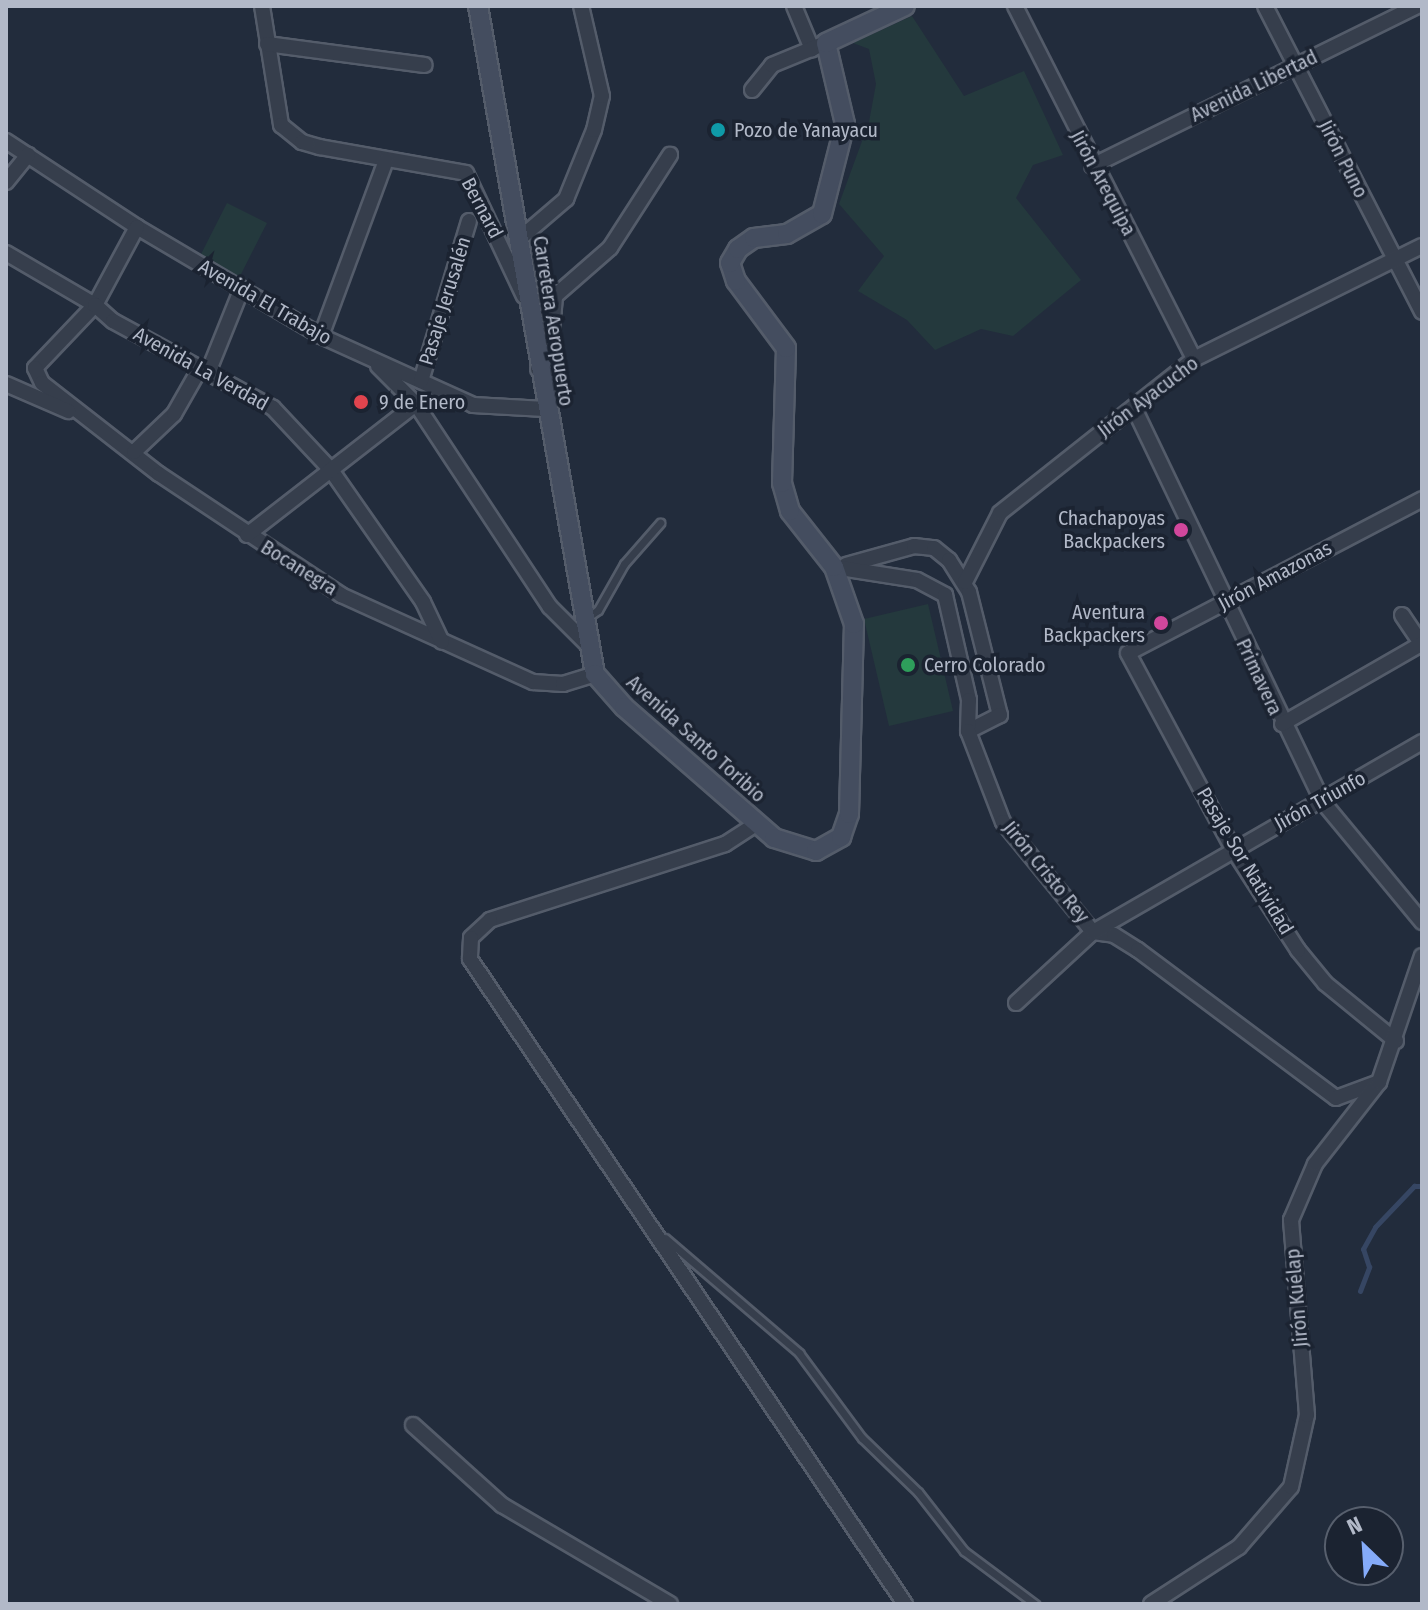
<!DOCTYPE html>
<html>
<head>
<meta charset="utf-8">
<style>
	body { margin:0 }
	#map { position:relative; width:1428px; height:1610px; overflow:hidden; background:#222c3c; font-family:"Fira Sans Condensed",sans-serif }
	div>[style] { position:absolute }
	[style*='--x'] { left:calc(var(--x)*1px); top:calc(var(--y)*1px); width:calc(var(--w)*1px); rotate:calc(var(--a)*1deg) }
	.green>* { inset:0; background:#24393d }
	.stream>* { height:5px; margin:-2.5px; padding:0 2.5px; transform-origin:2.5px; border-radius:2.5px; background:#364663 }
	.roads { filter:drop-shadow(2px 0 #545c6a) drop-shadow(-2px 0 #545c6a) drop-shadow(0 2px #545c6a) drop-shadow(0 -2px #545c6a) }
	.lane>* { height:7px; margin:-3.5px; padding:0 3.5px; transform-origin:3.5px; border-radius:3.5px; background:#363e4c }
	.street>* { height:14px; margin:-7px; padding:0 7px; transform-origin:7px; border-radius:7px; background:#363e4c }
	.secondary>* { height:18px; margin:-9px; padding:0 9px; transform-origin:9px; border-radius:9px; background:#444d5f }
	.dots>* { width:22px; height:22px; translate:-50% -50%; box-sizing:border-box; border:4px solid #1b2331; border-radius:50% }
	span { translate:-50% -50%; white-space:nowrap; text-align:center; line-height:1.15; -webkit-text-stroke:7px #1b2331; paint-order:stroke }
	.street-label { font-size:20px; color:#b2b9c8 }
	.poi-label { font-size:20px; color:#b2b9c8 }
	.left { translate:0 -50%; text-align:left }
	.right { translate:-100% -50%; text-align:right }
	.frame { position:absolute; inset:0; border:8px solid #b2b9c8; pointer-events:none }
	.north { position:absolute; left:1324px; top:1506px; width:80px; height:80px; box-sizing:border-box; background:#1b2331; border:2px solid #575f6d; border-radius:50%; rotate:335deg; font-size:22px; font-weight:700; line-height:32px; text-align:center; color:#b2b9c8 }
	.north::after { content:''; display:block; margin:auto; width:28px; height:36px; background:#85abf9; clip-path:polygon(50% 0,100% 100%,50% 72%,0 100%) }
</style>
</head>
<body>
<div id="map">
	<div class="green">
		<div style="clip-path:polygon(912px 16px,964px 96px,1024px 71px,1063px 155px,1033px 165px,1016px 198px,1081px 280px,1013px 336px,981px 329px,935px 350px,907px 320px,858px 291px,884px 256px,839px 204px,869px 122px,876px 84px,869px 49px,853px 43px)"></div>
		<div style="clip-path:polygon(227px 203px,267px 223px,239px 278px,199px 258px)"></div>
		<div style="clip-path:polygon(928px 604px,953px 711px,889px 726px,864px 619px)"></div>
	</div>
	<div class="stream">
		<div style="--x:1360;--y:1291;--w:26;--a:-69"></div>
		<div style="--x:1369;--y:1267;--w:19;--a:-108"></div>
		<div style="--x:1363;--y:1249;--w:25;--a:-61"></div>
		<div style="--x:1375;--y:1227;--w:57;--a:-46.4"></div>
		<div style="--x:1414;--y:1186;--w:8;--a:0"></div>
	</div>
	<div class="roads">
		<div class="lane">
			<div style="--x:588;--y:617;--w:12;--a:-35"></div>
			<div style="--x:598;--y:610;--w:53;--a:-60.5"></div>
			<div style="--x:624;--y:564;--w:55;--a:-48.7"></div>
			<div style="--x:665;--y:1238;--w:177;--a:40.6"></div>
			<div style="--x:799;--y:1353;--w:106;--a:53.5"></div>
			<div style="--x:862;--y:1438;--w:78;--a:44"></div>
			<div style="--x:918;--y:1492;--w:75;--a:52.1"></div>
			<div style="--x:964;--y:1551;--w:89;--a:36.7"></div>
		</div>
		<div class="street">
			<div style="--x:262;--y:6;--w:121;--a:80.9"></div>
			<div style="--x:281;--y:125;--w:27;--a:39"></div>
			<div style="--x:302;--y:142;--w:19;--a:16"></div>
			<div style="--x:320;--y:147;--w:148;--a:10.1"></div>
			<div style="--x:466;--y:173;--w:136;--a:64.8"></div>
			<div style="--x:794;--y:6;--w:47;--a:67.3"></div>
			<div style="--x:1015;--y:6;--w:396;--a:63.1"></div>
			<div style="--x:1265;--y:6;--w:344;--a:62.8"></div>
			<div style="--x:267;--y:44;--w:159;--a:7.6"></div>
			<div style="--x:752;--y:90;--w:32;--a:-51"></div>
			<div style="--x:772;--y:65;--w:58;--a:-22.2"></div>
			<div style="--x:6;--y:141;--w:157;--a:33.3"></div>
			<div style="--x:137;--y:227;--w:214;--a:30.6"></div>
			<div style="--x:321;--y:336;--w:167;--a:24.4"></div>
			<div style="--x:473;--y:405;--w:72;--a:3.2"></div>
			<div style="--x:1092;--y:166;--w:362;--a:-26.2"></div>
			<div style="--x:6;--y:182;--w:35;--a:-51"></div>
			<div style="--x:137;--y:227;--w:89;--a:118.3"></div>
			<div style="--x:95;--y:305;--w:87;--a:133.6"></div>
			<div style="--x:35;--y:368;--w:17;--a:65"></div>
			<div style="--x:42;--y:383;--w:148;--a:37.9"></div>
			<div style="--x:159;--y:474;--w:219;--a:33.6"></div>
			<div style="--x:341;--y:595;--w:211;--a:24.4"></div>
			<div style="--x:533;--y:682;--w:30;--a:4"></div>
			<div style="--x:563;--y:684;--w:34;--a:-17"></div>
			<div style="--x:517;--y:241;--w:65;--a:-40.6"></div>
			<div style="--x:566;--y:199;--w:74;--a:-67.9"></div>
			<div style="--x:594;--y:130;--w:35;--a:-77"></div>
			<div style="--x:602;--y:96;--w:92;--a:-103.1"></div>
			<div style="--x:6;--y:253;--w:103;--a:30.3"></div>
			<div style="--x:95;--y:305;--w:24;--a:42"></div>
			<div style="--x:113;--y:321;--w:182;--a:28.5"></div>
			<div style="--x:273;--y:408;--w:85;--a:46.9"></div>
			<div style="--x:331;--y:470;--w:161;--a:55.1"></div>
			<div style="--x:423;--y:602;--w:44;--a:64.6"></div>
			<div style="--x:321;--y:336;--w:188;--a:-69.7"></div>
			<div style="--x:378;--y:366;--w:54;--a:45"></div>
			<div style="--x:416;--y:404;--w:243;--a:56.6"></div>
			<div style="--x:550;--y:607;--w:51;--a:45"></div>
			<div style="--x:538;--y:369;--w:17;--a:-45"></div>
			<div style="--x:550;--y:357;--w:61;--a:-85.3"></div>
			<div style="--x:555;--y:296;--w:73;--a:-41.1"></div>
			<div style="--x:610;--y:248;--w:111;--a:-57.2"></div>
			<div style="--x:421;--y:381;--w:167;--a:-73.3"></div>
			<div style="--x:6;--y:384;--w:68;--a:23.5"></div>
			<div style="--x:1134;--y:408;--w:436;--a:64.4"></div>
			<div style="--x:1322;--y:801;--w:157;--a:50.4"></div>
			<div style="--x:134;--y:452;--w:55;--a:-43.5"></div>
			<div style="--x:174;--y:414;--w:48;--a:-60.3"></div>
			<div style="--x:198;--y:372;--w:11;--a:-10"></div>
			<div style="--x:209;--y:370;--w:88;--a:-68.1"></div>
			<div style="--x:247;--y:535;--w:214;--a:-37.8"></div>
			<div style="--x:846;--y:565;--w:71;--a:-15.6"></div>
			<div style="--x:914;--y:546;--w:20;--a:6"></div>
			<div style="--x:934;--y:548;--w:19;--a:39"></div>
			<div style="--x:949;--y:560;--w:38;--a:58"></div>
			<div style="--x:969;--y:592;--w:127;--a:75.9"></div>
			<div style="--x:1000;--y:715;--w:36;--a:153"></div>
			<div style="--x:834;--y:567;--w:84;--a:8.9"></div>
			<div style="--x:917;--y:580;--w:32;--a:28"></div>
			<div style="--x:945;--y:595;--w:108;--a:77.1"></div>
			<div style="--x:969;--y:700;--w:31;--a:92"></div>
			<div style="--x:968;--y:731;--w:97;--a:69"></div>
			<div style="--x:1003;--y:822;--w:142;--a:50.7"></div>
			<div style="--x:1093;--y:932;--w:21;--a:8"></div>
			<div style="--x:1114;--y:935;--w:28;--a:32"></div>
			<div style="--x:1138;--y:950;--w:247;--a:36.8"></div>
			<div style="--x:1336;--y:1098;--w:46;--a:-20.4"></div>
			<div style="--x:965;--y:582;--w:77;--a:-63.1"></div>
			<div style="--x:1000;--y:513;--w:248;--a:-38.4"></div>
			<div style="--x:1194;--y:359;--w:254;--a:-26.4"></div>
			<div style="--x:1402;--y:615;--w:36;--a:56"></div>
			<div style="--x:1282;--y:724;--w:160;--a:-29.9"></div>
			<div style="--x:756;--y:824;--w:37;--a:147"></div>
			<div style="--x:725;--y:844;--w:247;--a:162.1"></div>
			<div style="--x:490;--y:920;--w:26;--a:137"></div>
			<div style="--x:471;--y:938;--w:21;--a:93"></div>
			<div style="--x:470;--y:959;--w:778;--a:56"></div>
			<div style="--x:1016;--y:1003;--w:105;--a:-42.7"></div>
			<div style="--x:1093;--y:932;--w:380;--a:-30"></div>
			<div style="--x:1396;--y:1041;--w:92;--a:-140.8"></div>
			<div style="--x:1325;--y:983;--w:43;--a:-129.3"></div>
			<div style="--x:1298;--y:950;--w:120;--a:-122.8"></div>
			<div style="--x:1233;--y:849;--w:222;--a:-118.2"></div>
			<div style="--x:1128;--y:653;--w:332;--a:-27.6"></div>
			<div style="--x:413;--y:1425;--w:120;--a:42"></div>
			<div style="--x:502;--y:1505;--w:195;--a:30.5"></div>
			<div style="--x:1151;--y:1604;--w:105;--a:-32.9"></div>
			<div style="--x:1239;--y:1547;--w:79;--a:-49.1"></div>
			<div style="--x:1291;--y:1487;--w:74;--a:-77.5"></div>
			<div style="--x:1307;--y:1415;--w:196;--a:-94.7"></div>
			<div style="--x:1291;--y:1220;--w:61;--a:-66.8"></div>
			<div style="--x:1315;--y:1164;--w:104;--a:-52"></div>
			<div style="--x:1379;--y:1082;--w:133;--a:-71.2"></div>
		</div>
		<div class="secondary">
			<div style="--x:478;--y:6;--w:678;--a:80.07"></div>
			<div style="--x:595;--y:674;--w:44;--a:48.7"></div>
			<div style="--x:624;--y:707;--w:199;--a:41.1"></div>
			<div style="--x:774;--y:838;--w:44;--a:17.2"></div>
			<div style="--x:816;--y:851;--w:29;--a:-29"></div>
			<div style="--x:841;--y:837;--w:24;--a:-71"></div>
			<div style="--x:849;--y:814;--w:190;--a:-88.5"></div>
			<div style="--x:854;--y:624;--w:60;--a:-109.3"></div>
			<div style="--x:834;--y:567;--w:71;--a:-128.2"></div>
			<div style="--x:790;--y:511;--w:29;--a:-106"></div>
			<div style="--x:782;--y:483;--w:135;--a:-88.3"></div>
			<div style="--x:786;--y:348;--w:84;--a:-126.7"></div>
			<div style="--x:736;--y:281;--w:19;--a:-108"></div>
			<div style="--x:730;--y:263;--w:16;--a:-60"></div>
			<div style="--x:738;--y:249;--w:19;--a:-35"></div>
			<div style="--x:754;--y:238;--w:33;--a:-7"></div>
			<div style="--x:787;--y:234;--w:40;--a:-29.7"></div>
			<div style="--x:822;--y:214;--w:93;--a:-75.7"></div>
			<div style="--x:845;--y:124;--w:83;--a:-103.2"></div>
			<div style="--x:826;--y:43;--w:87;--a:-25.1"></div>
		</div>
	</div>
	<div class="dots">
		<div style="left:718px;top:130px;background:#0f9aa8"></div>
		<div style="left:361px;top:402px;background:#e0444e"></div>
		<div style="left:1181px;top:530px;background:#d1479c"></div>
		<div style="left:1161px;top:623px;background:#d1479c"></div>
		<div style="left:908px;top:665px;background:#2e9e5b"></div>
	</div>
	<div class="street-label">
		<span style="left:1254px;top:86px;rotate:-26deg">Avenida Libertad</span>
		<span style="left:1343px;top:159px;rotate:63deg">Jirón Puno</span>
		<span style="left:1103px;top:183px;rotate:62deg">Jirón Arequipa</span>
		<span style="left:482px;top:208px;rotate:62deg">Bernard</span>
		<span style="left:445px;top:301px;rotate:-73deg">Pasaje Jerusalén</span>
		<span style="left:265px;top:302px;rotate:30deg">Avenida El Trabajo</span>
		<span style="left:553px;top:321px;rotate:81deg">Carretera Aeropuerto</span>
		<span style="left:201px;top:369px;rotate:29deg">Avenida La Verdad</span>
		<span style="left:1148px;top:397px;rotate:-37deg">Jirón Ayacucho</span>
		<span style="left:299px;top:568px;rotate:32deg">Bocanegra</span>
		<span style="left:1275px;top:576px;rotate:-28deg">Jirón Amazonas</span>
		<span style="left:1259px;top:677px;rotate:65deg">Primavera</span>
		<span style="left:696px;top:739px;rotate:42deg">Avenida Santo Toribio</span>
		<span style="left:1320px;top:801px;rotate:-29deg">Jirón Triunfo</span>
		<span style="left:1245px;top:861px;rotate:59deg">Pasaje Sor Natividad</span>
		<span style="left:1046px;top:872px;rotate:51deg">Jirón Cristo Rey</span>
		<span style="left:1297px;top:1298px;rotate:-95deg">Jirón Kuélap</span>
	</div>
	<div class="poi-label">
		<span class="left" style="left:734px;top:130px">Pozo de Yanayacu</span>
		<span class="left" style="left:379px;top:402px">9 de Enero</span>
		<span class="right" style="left:1165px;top:530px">Chachapoyas<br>Backpackers</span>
		<span class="right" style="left:1145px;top:624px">Aventura<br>Backpackers</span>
		<span class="left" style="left:924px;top:665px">Cerro Colorado</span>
	</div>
	<div class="frame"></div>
	<div class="north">N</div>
</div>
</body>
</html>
